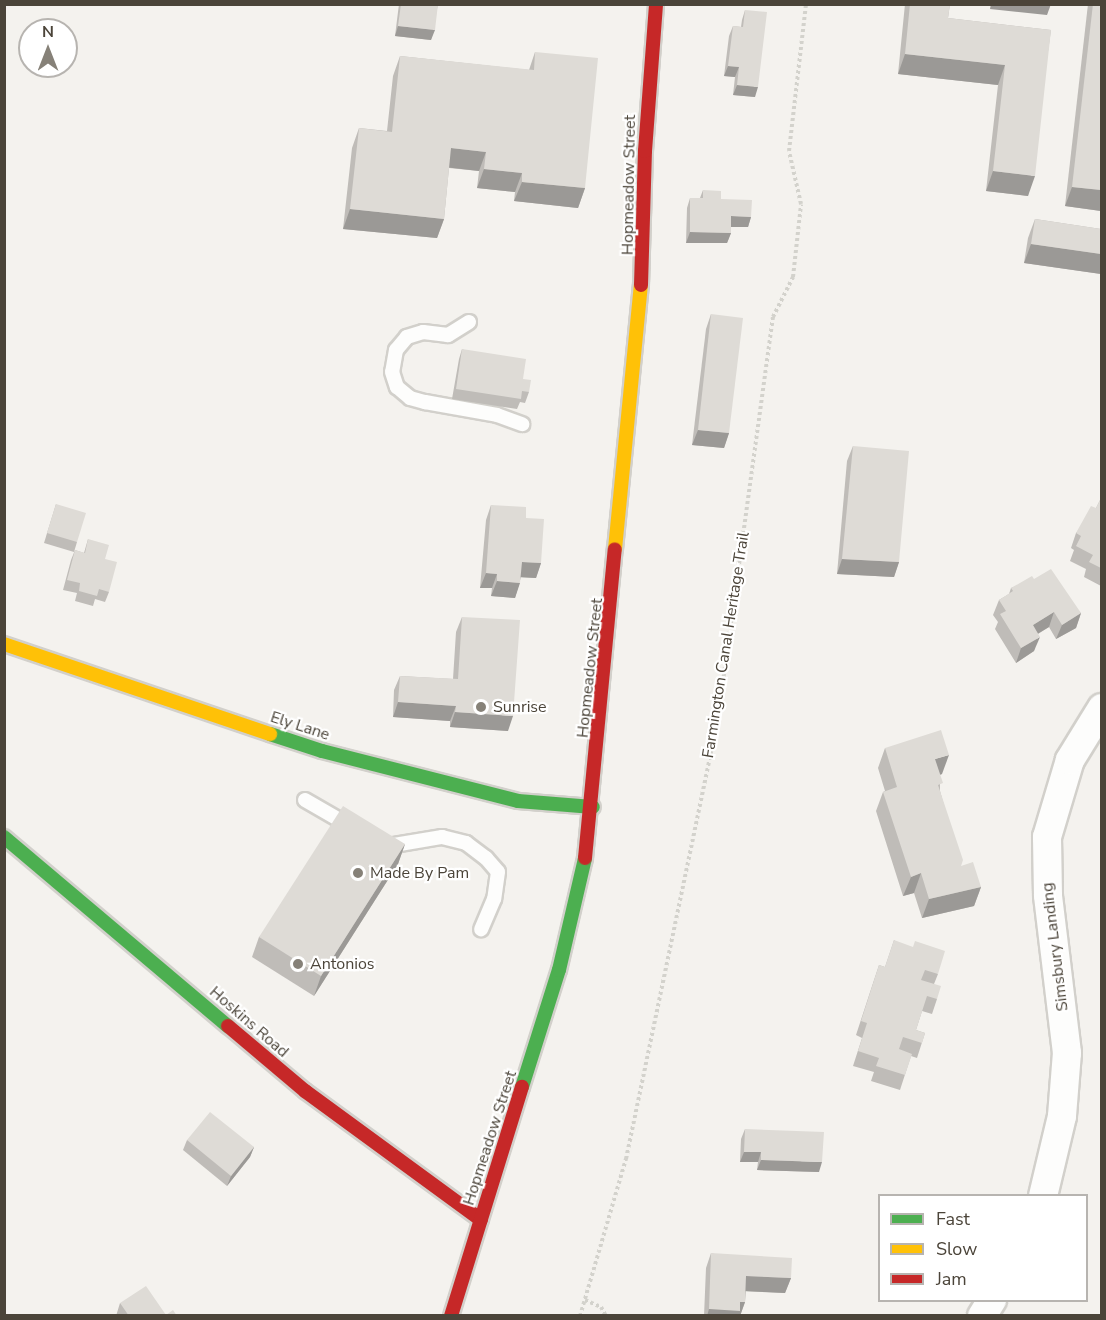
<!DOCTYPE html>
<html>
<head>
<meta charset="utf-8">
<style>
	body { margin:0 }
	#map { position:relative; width:1106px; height:1320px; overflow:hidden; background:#f4f2ee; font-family:"Nunito Sans",sans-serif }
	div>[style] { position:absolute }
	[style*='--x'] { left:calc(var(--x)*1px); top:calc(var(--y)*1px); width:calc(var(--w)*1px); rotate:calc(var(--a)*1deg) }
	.path>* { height:4px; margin-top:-2px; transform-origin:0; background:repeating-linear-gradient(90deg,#d3d2cc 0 3px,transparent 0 6px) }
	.roads { filter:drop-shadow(2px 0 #d2d0cb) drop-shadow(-2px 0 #d2d0cb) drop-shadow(0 2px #d2d0cb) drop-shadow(0 -2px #d2d0cb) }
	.lane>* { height:14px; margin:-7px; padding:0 7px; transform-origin:7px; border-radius:7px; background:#fdfdfc }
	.street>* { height:28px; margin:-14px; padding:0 14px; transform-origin:14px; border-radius:14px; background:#fdfdfc }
	.fast>* { height:14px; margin:-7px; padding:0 7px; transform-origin:7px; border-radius:7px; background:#4caf50 }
	.slow>* { height:14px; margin:-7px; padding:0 7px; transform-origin:7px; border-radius:7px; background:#ffc107 }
	.jam>* { height:14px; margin:-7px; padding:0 7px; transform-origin:7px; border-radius:7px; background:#c62828 }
	.wall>* { inset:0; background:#bfbcb8 }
	.shaded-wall>* { inset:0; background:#9b9996 }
	.building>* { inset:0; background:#dedbd6 }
	.dots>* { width:16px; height:16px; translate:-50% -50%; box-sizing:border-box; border:3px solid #fff; border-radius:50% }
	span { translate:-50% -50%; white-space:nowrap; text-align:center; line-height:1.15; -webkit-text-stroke:4.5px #fff; paint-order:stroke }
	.street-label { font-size:16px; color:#4b4439 }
	.poi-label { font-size:16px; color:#4b4439 }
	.left { translate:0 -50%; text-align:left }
	.frame { position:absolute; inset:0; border:6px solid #4b4439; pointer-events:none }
	.legend { position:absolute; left:878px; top:1194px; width:210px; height:108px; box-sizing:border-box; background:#fff; border:2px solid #b7b4b0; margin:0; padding:8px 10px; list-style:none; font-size:18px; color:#4b4439 }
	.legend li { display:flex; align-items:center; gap:12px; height:30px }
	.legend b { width:30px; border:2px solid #b7b4b0 }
	.north { position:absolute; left:18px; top:18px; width:60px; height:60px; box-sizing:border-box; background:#fff; border:2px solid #b7b4b0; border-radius:50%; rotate:0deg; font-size:16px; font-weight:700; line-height:24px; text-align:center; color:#4b4439 }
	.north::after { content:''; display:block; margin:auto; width:21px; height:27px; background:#868178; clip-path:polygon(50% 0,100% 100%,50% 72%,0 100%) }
</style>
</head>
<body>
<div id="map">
	<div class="path">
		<div style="--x:585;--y:1300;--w:17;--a:24"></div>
		<div style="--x:601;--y:1307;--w:10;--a:61"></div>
		<div style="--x:580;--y:1316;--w:164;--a:-73.7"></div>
		<div style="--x:626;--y:1159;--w:450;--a:-78.2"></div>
		<div style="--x:718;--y:718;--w:405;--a:-82.2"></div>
		<div style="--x:773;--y:317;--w:45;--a:-63.4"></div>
		<div style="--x:793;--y:277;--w:73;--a:-83.7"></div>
		<div style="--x:801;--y:204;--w:54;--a:-102.8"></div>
		<div style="--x:789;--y:151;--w:148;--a:-83.4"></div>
	</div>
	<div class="roads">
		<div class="lane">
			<div style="--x:469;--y:322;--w:25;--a:148"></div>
			<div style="--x:448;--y:335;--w:25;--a:-173"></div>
			<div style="--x:423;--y:332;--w:17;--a:163"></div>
			<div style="--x:407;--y:337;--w:17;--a:130"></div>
			<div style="--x:396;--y:350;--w:22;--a:100"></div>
			<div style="--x:392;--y:372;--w:16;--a:72"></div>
			<div style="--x:397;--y:387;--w:17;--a:40"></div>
			<div style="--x:410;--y:398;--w:16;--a:15"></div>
			<div style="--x:425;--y:402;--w:73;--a:10.2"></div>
			<div style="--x:497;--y:415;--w:27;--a:20"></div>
			<div style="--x:305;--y:800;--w:52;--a:30"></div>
			<div style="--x:388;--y:846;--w:55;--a:-9.5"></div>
			<div style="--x:442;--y:837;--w:25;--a:14"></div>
			<div style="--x:466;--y:843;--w:25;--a:37"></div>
			<div style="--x:486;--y:858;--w:18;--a:49"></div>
			<div style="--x:498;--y:872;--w:27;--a:98"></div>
			<div style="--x:494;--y:899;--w:33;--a:113"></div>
		</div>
		<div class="street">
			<div style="--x:1043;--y:1196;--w:82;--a:-76.6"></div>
			<div style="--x:1062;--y:1116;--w:63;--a:-85.5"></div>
			<div style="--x:1067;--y:1053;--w:159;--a:-96.9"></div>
			<div style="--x:1048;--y:895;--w:58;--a:-91"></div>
			<div style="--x:1047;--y:837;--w:80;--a:-73.4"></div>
			<div style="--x:1070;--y:760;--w:61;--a:-58.4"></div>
			<div style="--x:982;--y:1316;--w:19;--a:-58"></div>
		</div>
		<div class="fast">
			<div style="--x:270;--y:734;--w:55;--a:18.1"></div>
			<div style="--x:322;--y:751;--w:202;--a:14.3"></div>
			<div style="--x:518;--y:801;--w:75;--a:4.6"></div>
			<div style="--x:4;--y:837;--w:293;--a:40.2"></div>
			<div style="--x:522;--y:1087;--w:123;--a:-72.5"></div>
			<div style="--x:559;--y:970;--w:115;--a:-76.9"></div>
		</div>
		<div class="slow">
			<div style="--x:615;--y:549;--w:265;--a:-84.4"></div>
			<div style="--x:4;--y:644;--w:281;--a:18.7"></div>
		</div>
		<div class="jam">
			<div style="--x:641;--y:285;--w:134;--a:-88.3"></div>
			<div style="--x:645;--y:151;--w:147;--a:-85.7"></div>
			<div style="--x:585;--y:858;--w:310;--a:-84.5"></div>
			<div style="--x:228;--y:1026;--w:101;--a:40.2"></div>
			<div style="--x:305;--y:1091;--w:218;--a:36.2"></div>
			<div style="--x:451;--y:1316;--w:240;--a:-72.8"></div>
		</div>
	</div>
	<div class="wall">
		<div style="clip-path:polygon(399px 4px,438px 4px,431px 40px,395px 36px)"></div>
		<div style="clip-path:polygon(905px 4px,950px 4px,948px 18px,1051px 30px,1028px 196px,986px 191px,998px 85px,898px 74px)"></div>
		<div style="clip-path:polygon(1088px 4px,1101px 4px,1101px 211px,1065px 206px)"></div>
		<div style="clip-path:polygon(745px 10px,755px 97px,733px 95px,735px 77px,724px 76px,729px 36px,733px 26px,741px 27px,742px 20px)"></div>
		<div style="clip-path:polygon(535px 52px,585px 188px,578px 208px,514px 201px,515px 192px,477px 188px,479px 171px,449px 168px,444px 219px,437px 238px,343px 229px,352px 148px,359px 128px,387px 131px,393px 76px,400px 56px,529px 70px)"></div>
		<div style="clip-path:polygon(703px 190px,721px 199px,751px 217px,748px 227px,731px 227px,731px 233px,727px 243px,686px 243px,687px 208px,690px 198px,700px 198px)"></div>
		<div style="clip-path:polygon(1035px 219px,1101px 229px,1101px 274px,1024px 263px,1028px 238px)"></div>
		<div style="clip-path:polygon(711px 314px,729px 433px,724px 448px,692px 445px,706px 329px)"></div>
		<div style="clip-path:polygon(462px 349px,523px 379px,529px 392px,525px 403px,520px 402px,517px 409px,452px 399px,459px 359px)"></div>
		<div style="clip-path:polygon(853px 446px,899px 562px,894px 577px,837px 574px,847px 461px)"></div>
		<div style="clip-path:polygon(1101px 498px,1101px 586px,1084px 577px,1086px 569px,1070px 561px,1074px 550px,1071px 548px,1076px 533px,1096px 508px)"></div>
		<div style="clip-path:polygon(56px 504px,77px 542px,74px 552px,44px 543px)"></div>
		<div style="clip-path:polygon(491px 505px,526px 518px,541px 563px,536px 578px,521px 577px,515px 598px,491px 596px,492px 588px,480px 588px,486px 520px)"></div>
		<div style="clip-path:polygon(88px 539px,105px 559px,109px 592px,105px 602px,95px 599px,93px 606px,75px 601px,77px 593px,63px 590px,71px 560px,75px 550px,84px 553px)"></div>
		<div style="clip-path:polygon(1034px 579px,1081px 613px,1076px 628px,1056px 639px,1049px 627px,1038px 634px,1034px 651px,1016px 663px,995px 629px,998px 622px,993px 615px,999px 600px,1009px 594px,1011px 588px)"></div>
		<div style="clip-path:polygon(462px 617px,508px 731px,450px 727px,450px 721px,393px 717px,394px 690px,400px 676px,453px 679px,456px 632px)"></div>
		<div style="clip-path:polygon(885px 748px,942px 774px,940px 775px,940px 791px,961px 866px,981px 887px,974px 906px,922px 918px,914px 893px,903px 896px,876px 811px,883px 792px,885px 791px,878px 768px)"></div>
		<div style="clip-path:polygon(405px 844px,398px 864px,314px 996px,252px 957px,259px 937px)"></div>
		<div style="clip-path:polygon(894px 940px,938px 974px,934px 984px,937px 999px,932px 1014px,922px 1011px,916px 1030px,925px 1033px,917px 1058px,911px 1056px,900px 1090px,871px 1081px,874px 1072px,853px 1066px,862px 1038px,856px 1035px,874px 980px,879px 965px,885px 967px)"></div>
		<div style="clip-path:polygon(745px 1129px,819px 1172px,757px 1170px,758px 1162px,740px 1162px,741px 1139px)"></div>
		<div style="clip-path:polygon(187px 1140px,254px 1147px,250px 1157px,227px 1186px,183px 1150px)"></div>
		<div style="clip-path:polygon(711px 1253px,791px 1278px,785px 1293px,746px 1291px,745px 1302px,740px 1316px,704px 1316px,706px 1268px)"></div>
		<div style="clip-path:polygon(120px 1303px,166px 1315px,177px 1316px,116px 1316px)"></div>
	</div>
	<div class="shaded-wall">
		<div style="clip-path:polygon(991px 4px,1051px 4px,1047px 15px,990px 9px)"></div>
		<div style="clip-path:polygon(398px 26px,435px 30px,431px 40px,395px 36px)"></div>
		<div style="clip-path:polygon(905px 54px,1005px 65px,998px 85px,898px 74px)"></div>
		<div style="clip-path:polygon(728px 66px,739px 67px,735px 77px,724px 76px)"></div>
		<div style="clip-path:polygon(737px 85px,758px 87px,755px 97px,733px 95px)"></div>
		<div style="clip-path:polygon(451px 148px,486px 152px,479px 171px,444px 167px)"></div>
		<div style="clip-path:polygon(484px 169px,522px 173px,515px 192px,477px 188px)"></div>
		<div style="clip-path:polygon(993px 171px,1035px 176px,1028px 196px,986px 191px)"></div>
		<div style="clip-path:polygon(522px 182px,585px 188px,578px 208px,514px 201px)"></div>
		<div style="clip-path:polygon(1072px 187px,1101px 190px,1101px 211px,1065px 206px)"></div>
		<div style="clip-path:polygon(350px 209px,444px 219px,437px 238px,343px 229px)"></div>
		<div style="clip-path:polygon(731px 216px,751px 217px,748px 227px,728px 227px)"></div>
		<div style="clip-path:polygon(690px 232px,731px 233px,727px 243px,686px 243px)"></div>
		<div style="clip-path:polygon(1031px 244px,1101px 254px,1101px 274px,1024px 263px)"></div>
		<div style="clip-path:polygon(698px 430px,729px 433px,724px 448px,692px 445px)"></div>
		<div style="clip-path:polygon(842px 559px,899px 562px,894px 577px,837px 574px)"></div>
		<div style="clip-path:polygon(522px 562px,541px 563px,536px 578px,516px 577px)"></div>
		<div style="clip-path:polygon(486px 573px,497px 574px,492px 588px,480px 588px)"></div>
		<div style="clip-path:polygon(497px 581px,520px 583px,515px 598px,491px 596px)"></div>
		<div style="clip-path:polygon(1054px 612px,1049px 627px,1027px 640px,1033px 625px)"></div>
		<div style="clip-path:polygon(1081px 613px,1076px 628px,1056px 639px,1062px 625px)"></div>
		<div style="clip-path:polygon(1040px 637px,1034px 651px,1016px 663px,1021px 648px)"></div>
		<div style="clip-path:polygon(398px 702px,456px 706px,450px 721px,393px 717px)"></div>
		<div style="clip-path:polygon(455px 712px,513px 716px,508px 731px,450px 727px)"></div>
		<div style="clip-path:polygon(949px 755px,942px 774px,928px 778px,935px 759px)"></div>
		<div style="clip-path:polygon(405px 844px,398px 864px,314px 996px,321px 976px)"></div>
		<div style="clip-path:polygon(921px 873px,914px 893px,903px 896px,911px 877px)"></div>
		<div style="clip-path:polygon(981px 887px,974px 906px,922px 918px,929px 899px)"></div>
		<div style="clip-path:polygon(254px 1147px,250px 1157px,227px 1186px,231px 1176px)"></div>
		<div style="clip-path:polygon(744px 1152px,761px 1152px,758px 1162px,740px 1162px)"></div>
		<div style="clip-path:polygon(761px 1160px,822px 1162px,819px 1172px,757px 1170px)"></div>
		<div style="clip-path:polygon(746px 1276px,791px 1278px,785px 1293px,741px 1291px)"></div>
		<div style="clip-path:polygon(740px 1302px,745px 1302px,740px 1316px,707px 1316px,709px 1309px)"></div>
	</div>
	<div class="building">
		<div style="clip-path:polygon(401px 4px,438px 4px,435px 30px,398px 26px)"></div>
		<div style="clip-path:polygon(910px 4px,950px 4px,948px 18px,1051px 30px,1035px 176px,993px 171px,1005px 65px,905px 54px)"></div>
		<div style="clip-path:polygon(1093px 4px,1101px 4px,1101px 190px,1072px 187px)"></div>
		<div style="clip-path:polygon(745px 10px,767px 12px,758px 87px,737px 85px,739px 67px,728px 66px,733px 26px,743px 27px)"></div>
		<div style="clip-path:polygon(535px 52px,598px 58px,585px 188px,522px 182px,522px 173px,484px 169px,486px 152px,451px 148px,444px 219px,350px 209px,359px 128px,392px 132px,400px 56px,534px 70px)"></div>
		<div style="clip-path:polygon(703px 190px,721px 191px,721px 199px,752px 200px,751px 217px,731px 216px,731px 233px,690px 232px,690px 198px,703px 198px)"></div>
		<div style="clip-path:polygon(1035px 219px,1101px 229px,1101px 254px,1031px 244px)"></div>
		<div style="clip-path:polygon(711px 314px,743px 318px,729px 433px,698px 430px)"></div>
		<div style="clip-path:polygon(462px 349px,526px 359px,523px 379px,531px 380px,529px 392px,522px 391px,521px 399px,456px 389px)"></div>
		<div style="clip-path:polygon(853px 446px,909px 451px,899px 562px,842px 559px)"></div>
		<div style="clip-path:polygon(1101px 498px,1101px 568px,1089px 562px,1093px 555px,1076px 546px,1081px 536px,1076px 533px,1091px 506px,1096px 508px)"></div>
		<div style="clip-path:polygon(56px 504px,86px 513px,77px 542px,47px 533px)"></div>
		<div style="clip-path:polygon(491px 505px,526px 507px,526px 518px,544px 519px,541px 563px,522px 562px,520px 583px,497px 581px,497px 574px,486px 573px)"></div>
		<div style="clip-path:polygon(88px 539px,109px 545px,105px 559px,117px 562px,109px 592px,99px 589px,97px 596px,79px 591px,80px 583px,67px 580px,75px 550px,85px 553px)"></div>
		<div style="clip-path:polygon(1051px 569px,1081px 613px,1062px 625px,1054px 612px,1033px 625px,1040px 637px,1021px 648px,1000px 614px,1006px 611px,999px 600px,1013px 591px,1011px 588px,1032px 576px,1034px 579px)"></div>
		<div style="clip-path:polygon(462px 617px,520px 620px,513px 716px,455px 712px,456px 706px,398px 702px,400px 676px,458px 679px)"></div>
		<div style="clip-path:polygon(941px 730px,949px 755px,935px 759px,943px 783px,938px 785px,963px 860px,961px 866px,973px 862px,981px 887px,929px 899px,921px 873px,911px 877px,883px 792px,897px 787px,885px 748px)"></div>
		<div style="clip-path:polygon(343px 806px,405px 844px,321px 976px,259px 937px)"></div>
		<div style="clip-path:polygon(894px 940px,913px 947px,915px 941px,945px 951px,938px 974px,925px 970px,921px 980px,941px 986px,937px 999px,927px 996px,916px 1030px,925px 1033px,922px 1043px,903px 1037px,899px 1049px,912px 1054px,905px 1075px,876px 1066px,879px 1058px,858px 1051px,867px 1023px,861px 1021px,879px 965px,885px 967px)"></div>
		<div style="clip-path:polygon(210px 1112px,254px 1147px,231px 1176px,187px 1140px)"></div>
		<div style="clip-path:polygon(745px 1129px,824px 1132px,822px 1162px,761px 1160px,761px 1152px,744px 1152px)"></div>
		<div style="clip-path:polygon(711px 1253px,792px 1258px,791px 1278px,746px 1276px,745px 1302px,740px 1302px,740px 1311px,709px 1309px)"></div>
		<div style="clip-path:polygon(146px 1286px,166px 1315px,173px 1310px,177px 1316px,129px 1316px,120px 1303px)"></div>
	</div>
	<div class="dots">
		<div style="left:481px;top:707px;background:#868178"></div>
		<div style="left:358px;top:873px;background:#868178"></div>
		<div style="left:298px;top:964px;background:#868178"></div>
	</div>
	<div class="street-label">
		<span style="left:629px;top:185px;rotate:-89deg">Hopmeadow Street</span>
		<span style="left:726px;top:645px;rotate:-81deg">Farmington Canal Heritage Trail</span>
		<span style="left:590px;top:668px;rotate:-84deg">Hopmeadow Street</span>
		<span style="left:300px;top:726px;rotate:18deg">Ely Lane</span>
		<span style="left:1055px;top:947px;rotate:-97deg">Simsbury Landing</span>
		<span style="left:249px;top:1022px;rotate:41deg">Hoskins Road</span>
		<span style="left:490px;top:1138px;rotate:-72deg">Hopmeadow Street</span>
	</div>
	<div class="poi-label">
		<span class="left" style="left:493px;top:707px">Sunrise</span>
		<span class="left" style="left:370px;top:873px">Made By Pam</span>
		<span class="left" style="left:310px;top:964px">Antonios</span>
	</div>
	<div class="frame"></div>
	<ul class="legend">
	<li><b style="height:8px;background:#4caf50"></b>Fast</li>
	<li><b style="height:8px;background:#ffc107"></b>Slow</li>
	<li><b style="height:8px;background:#c62828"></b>Jam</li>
	</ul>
	<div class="north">N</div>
</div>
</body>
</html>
